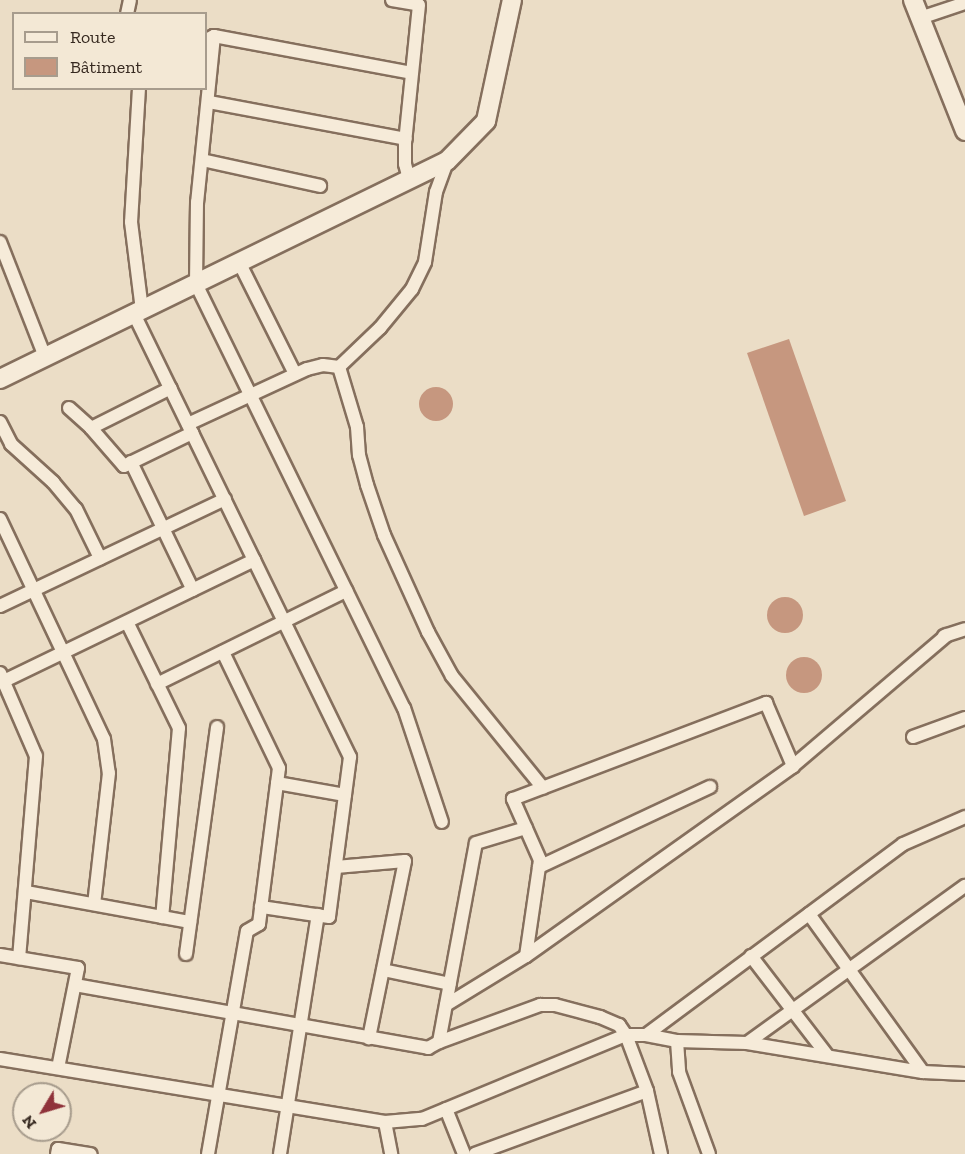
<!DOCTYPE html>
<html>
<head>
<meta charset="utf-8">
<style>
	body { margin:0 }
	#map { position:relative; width:965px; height:1154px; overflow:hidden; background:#ebddc6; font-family:"Zilla Slab",serif }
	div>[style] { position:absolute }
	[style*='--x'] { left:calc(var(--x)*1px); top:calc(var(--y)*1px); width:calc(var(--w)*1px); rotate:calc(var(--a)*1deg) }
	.building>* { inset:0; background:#c6977f }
	.round { border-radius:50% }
	.roads { filter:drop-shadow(2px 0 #856f5d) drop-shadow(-2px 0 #856f5d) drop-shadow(0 2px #856f5d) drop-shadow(0 -2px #856f5d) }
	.street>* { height:12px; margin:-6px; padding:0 6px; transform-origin:6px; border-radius:6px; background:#f6ebd9 }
	.secondary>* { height:18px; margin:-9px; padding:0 9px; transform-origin:9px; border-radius:9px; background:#f6ebd9 }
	span { translate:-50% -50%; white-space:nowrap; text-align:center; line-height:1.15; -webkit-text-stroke:6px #f3e8d5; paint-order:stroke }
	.legend { position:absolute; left:12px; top:12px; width:195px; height:78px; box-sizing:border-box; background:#f3e8d5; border:2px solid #a79c8d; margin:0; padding:8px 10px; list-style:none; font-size:18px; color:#362920 }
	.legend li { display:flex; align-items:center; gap:12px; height:30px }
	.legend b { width:30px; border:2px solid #a79c8d }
	.north { position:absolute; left:12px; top:1082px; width:60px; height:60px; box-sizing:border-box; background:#f3e8d5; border:2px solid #a79c8d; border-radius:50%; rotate:232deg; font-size:16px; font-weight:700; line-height:24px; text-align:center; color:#362920 }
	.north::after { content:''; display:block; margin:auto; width:21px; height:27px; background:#8f323a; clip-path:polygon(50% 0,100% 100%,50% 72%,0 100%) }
</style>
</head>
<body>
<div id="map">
	<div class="building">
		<div style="clip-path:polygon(789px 339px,846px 501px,804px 516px,747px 353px)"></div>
		<div class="round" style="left:419px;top:387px;width:34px;height:34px"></div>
		<div class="round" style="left:767px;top:597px;width:36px;height:36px"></div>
		<div class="round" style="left:786px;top:657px;width:36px;height:36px"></div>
	</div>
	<div class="roads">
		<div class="street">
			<div style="--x:392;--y:0;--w:27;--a:10"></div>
			<div style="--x:419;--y:5;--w:140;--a:95.8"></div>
			<div style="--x:405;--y:144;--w:20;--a:90"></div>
			<div style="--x:405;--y:164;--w:16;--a:75"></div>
			<div style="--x:127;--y:14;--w:14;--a:-78"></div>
			<div style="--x:920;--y:18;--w:47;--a:-18.4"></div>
			<div style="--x:214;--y:36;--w:167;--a:95.8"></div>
			<div style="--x:197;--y:202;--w:82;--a:90.7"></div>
			<div style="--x:196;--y:284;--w:472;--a:63.9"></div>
			<div style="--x:404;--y:708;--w:120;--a:71.6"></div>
			<div style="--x:206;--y:40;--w:9;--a:-27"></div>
			<div style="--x:214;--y:36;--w:201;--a:10.6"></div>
			<div style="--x:139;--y:88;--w:134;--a:93.4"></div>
			<div style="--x:131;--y:222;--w:89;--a:82.9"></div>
			<div style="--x:209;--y:102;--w:200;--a:10.6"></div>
			<div style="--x:202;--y:160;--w:121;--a:12.4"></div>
			<div style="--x:0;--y:242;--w:123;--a:68.6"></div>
			<div style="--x:239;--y:262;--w:125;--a:63.4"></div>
			<div style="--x:134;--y:314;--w:493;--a:64"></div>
			<div style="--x:350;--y:757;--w:161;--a:97.5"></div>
			<div style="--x:329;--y:917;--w:69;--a:-171.6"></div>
			<div style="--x:339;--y:367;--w:63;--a:73.3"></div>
			<div style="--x:357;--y:427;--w:28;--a:86"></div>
			<div style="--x:359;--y:455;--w:31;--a:75"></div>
			<div style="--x:367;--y:485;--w:53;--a:71.2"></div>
			<div style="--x:384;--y:535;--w:107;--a:65.6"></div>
			<div style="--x:428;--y:632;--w:50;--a:61.4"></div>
			<div style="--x:452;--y:676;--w:144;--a:50.9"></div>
			<div style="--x:339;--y:367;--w:57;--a:-43.6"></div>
			<div style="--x:380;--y:328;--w:50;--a:-50.6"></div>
			<div style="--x:412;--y:289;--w:30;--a:-64"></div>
			<div style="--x:425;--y:262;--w:71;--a:-81.1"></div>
			<div style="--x:436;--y:192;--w:33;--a:-70"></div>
			<div style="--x:69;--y:408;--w:30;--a:42"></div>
			<div style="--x:91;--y:428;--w:50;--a:49"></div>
			<div style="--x:124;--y:466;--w:76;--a:-25.9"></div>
			<div style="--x:0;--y:422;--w:25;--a:63"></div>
			<div style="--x:11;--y:444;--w:57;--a:42.1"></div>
			<div style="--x:53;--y:482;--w:35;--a:50"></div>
			<div style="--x:76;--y:509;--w:55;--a:63.9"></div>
			<div style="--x:188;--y:424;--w:131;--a:-24.8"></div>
			<div style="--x:307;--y:369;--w:16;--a:-14"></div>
			<div style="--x:323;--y:365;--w:16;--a:7"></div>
			<div style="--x:91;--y:428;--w:89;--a:-26.6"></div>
			<div style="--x:131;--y:462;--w:142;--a:64.2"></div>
			<div style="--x:0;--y:519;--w:243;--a:64.7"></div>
			<div style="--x:104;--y:739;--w:34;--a:82"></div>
			<div style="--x:109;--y:773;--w:132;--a:96.5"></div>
			<div style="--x:0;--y:606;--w:249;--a:-25.4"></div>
			<div style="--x:127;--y:622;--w:118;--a:63.9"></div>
			<div style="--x:179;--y:728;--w:190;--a:95.1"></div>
			<div style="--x:944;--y:636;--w:22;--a:-18"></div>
			<div style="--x:0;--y:673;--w:90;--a:66.6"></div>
			<div style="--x:36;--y:756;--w:203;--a:94.8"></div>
			<div style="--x:4;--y:681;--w:278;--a:-25.8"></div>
			<div style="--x:157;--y:684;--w:211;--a:-26.2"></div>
			<div style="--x:913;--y:737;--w:55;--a:-20.1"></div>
			<div style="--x:277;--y:783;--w:69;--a:10"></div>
			<div style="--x:336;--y:867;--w:69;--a:-5"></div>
			<div style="--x:405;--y:861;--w:181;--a:101.5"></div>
			<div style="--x:539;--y:867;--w:189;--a:-25.1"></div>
			<div style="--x:26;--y:892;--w:167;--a:10.4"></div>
			<div style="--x:809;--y:914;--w:195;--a:54.2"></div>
			<div style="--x:186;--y:954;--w:229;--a:-82.2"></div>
			<div style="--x:0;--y:955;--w:79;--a:9.5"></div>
			<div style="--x:78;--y:968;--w:102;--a:101.3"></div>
			<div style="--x:526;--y:956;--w:97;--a:-81.7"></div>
			<div style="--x:540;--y:860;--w:67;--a:-113.9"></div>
			<div style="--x:513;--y:799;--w:271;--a:-20.8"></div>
			<div style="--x:766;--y:703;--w:69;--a:66.8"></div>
			<div style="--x:751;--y:956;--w:125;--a:52.5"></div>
			<div style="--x:383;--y:970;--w:68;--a:11.8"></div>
			<div style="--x:75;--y:985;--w:359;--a:10.1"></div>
			<div style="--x:428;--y:1048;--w:13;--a:-29"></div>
			<div style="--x:439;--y:1042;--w:108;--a:-20.1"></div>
			<div style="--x:540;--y:1005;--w:15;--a:0"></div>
			<div style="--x:555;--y:1005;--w:47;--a:14.9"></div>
			<div style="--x:600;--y:1017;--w:21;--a:23"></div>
			<div style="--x:619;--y:1025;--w:12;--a:55"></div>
			<div style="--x:626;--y:1035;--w:60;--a:69.4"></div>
			<div style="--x:647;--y:1091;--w:65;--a:77.5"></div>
			<div style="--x:446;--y:1005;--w:94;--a:-31.5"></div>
			<div style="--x:526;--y:956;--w:328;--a:-35.4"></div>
			<div style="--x:793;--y:766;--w:202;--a:-40.4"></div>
			<div style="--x:646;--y:1035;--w:320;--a:-36.6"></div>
			<div style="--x:903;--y:844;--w:68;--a:-23.5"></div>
			<div style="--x:677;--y:1041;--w:31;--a:86"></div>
			<div style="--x:679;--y:1072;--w:87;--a:69.9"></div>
			<div style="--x:439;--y:1042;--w:202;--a:-79.5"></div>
			<div style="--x:476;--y:843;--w:52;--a:-16.7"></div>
			<div style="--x:747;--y:1043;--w:269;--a:-35.8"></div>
			<div style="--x:0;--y:1059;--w:390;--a:9.3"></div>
			<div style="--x:385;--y:1122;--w:37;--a:-5"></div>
			<div style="--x:422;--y:1119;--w:221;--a:-22.4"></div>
			<div style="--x:626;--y:1035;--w:20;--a:0"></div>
			<div style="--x:646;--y:1035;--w:32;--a:11"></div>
			<div style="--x:677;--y:1041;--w:70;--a:1.6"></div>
			<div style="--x:747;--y:1043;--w:178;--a:9.4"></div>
			<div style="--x:923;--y:1072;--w:42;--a:2.7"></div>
			<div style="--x:446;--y:1109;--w:48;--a:68.2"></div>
			<div style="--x:385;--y:1122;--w:33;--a:79"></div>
			<div style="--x:57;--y:1154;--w:5;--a:-79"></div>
			<div style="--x:58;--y:1149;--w:33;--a:9"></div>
			<div style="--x:208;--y:1154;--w:226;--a:-80.1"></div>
			<div style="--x:247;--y:931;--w:14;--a:-30"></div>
			<div style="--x:259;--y:924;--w:157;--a:-82.7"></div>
			<div style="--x:279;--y:768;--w:129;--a:-115.8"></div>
			<div style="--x:280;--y:1154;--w:242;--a:-81"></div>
			<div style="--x:475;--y:1154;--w:183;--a:-20.1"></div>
		</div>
		<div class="secondary">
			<div style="--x:913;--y:0;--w:141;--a:68.3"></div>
			<div style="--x:0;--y:379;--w:497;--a:-26"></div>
			<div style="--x:447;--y:161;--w:56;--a:-45.7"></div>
			<div style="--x:486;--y:121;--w:124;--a:-77.9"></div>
		</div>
	</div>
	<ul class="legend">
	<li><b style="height:8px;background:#f6ebd9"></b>Route</li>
	<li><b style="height:16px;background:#c6977f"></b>Bâtiment</li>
	</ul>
	<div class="north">N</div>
</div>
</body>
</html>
